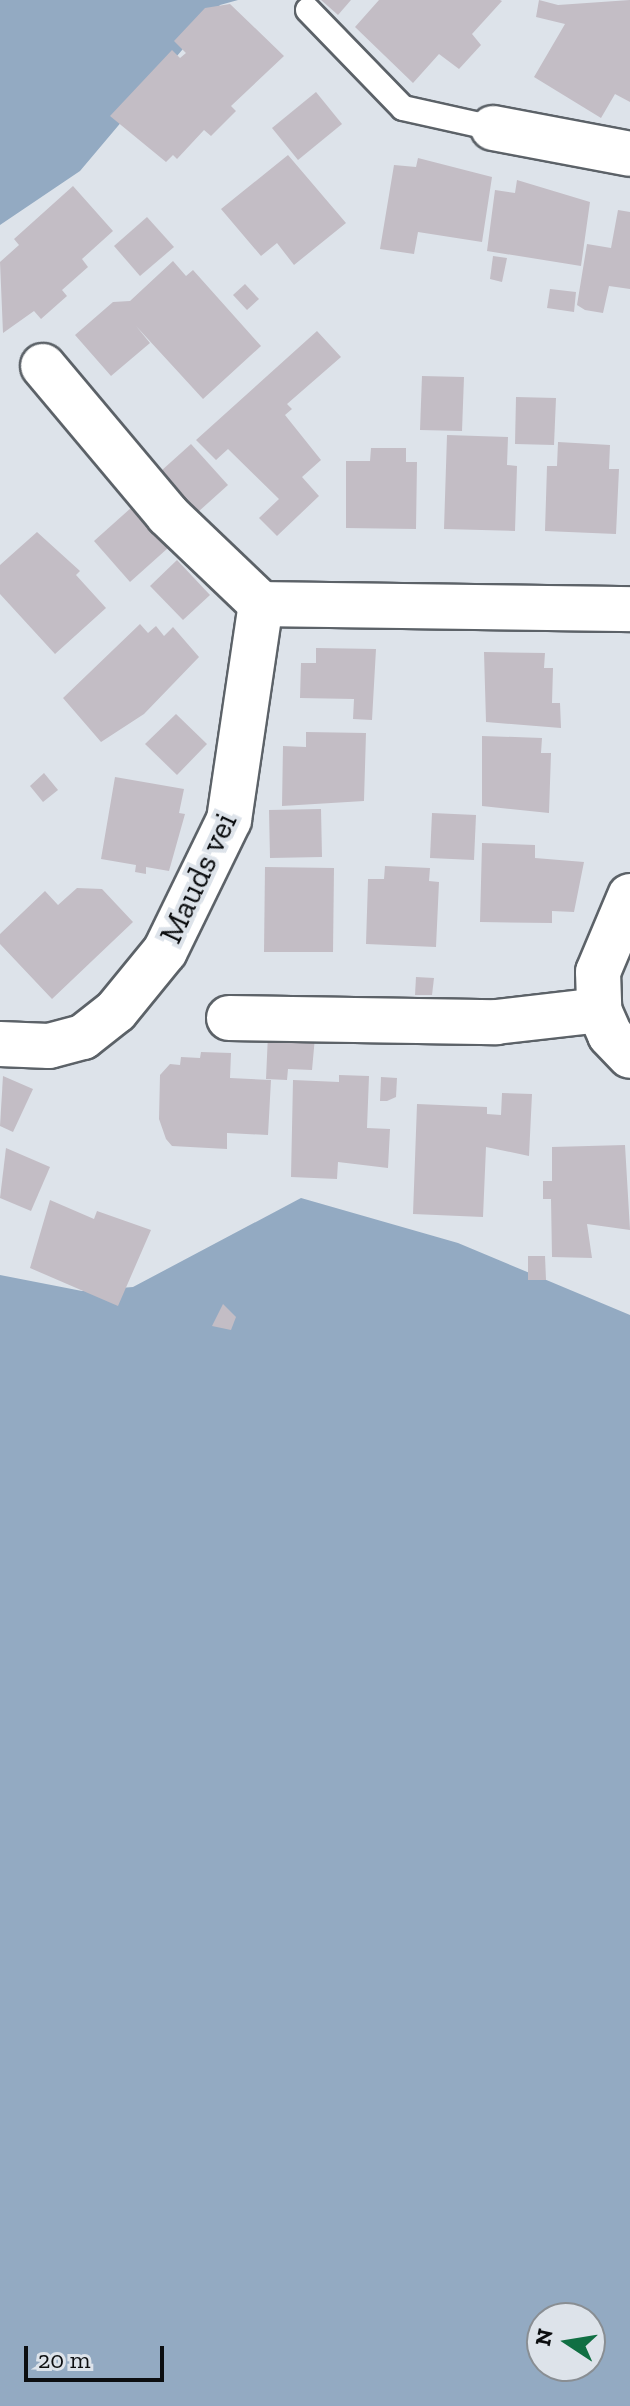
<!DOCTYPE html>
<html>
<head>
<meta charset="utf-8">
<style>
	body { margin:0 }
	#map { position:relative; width:630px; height:2406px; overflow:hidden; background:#dde3ea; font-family:"Zilla Slab",serif }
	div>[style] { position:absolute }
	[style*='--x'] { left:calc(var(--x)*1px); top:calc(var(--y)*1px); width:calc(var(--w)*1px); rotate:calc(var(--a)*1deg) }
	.forest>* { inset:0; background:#93aac2 }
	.building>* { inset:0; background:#c3bdc5 }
	.roads { filter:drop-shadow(2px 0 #5c6268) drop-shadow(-2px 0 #5c6268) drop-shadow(0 2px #5c6268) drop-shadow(0 -2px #5c6268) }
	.lane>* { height:24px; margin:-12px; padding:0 12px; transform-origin:12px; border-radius:12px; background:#fff }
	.street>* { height:44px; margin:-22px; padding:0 22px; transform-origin:22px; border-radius:22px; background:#fff }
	span { translate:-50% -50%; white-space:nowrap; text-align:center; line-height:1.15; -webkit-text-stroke:8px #dde3ea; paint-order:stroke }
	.street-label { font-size:32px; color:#0c0e10 }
	.north { position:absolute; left:526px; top:2302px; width:80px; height:80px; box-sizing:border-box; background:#dde3ea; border:2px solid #898e93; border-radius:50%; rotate:282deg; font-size:22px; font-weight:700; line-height:32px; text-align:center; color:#0c0e10 }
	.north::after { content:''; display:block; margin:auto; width:28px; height:36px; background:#106f43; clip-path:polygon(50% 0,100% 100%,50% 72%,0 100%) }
	.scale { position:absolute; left:24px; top:2346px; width:140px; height:36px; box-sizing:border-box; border:4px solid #0c0e10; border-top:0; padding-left:10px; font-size:24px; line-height:28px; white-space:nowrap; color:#0c0e10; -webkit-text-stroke:6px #dde3ea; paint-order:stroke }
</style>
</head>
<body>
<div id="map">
	<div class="forest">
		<div style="clip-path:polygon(0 0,238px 0,220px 5px,80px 171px,0 225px)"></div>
		<div style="clip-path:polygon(evenodd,301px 1198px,458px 1243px,630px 1315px,630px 2406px,0 2406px,0 1275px,82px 1291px,133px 1287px,301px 1198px,542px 2318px,590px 2318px,590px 2366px,542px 2366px,542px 2318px)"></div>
	</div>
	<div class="building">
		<div style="clip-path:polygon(321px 0,351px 0,338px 15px)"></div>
		<div style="clip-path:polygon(379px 0,500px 0,502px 1px,472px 34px,481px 45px,459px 69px,439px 54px,413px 83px,355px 27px)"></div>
		<div style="clip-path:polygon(539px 0,558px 5px,630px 0,630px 102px,615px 94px,601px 118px,534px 77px,565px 24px,536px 17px)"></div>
		<div style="clip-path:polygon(230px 4px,284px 56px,231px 106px,236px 111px,211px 136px,204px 130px,177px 159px,173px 155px,166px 162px,110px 116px,172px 50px,180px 58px,186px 53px,174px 41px,205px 8px)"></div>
		<div style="clip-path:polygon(316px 92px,342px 124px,298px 160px,272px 128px)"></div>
		<div style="clip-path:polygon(288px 155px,346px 223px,294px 265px,277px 243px,261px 256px,221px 209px)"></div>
		<div style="clip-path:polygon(418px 158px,492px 177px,482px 242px,418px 232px,414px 254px,380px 249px,394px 165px,416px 167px)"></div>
		<div style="clip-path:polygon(517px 180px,590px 202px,581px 266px,487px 251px,495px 190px,515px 193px)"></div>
		<div style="clip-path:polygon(73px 186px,113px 231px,82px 259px,88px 267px,62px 290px,67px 296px,41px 319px,34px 311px,3px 333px,0 262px,19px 245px,14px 239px)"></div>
		<div style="clip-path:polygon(618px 210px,630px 212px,630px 289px,609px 286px,603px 313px,585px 310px,577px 305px,587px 244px,611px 248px)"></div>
		<div style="clip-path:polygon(147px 217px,174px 247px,140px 276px,114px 246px)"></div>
		<div style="clip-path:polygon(493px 256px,507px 258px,502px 282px,490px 279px)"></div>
		<div style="clip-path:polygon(173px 261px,186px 276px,193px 270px,261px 346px,203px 399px,136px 326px,150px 343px,111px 376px,75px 335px,113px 302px,130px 301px)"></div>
		<div style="clip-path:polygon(245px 284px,259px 299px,247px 310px,233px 295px)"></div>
		<div style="clip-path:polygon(550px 289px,576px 292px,574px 312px,547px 308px)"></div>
		<div style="clip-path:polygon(317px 331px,341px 357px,287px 404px,292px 409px,285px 415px,321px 460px,302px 477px,319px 496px,277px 536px,259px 518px,279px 499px,228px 449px,216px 460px,196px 440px)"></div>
		<div style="clip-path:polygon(422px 376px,464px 377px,462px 431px,420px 430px)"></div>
		<div style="clip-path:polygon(516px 397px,556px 398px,554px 445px,515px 444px)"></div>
		<div style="clip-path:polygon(447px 435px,508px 437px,507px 465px,517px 466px,515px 531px,444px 529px)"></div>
		<div style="clip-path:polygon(558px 442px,610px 445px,609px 469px,619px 469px,616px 534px,545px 531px,547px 466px,557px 466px)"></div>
		<div style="clip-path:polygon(191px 444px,228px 485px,198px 512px,161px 471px)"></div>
		<div style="clip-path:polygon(371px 448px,406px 448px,406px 462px,417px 462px,416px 529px,346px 528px,346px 461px,370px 461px)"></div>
		<div style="clip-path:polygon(132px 507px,168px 548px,130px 582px,94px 541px)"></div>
		<div style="clip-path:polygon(37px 532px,80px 571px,76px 575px,106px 608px,55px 654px,0 594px,0 565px)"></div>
		<div style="clip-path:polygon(177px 560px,210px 595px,183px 620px,150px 586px)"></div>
		<div style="clip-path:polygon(140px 624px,148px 633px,156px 626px,164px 636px,173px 627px,199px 657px,144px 714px,101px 742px,63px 698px)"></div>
		<div style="clip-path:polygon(316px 648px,376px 649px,372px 720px,353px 719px,354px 699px,300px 698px,301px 663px,316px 663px)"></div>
		<div style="clip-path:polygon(484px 652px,545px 653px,544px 668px,553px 668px,552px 703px,560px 703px,561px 728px,486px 722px)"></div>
		<div style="clip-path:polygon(176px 714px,207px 744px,177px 775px,145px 744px)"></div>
		<div style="clip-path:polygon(306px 732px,366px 733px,364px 801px,282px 806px,283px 746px,306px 747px)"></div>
		<div style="clip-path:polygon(482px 736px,542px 738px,541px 753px,551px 753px,549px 813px,482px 806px)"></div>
		<div style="clip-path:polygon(44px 773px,58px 790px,43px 802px,30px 786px)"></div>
		<div style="clip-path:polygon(115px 777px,184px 789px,179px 813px,185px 814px,169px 871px,146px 867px,146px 874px,135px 872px,136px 865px,101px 859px)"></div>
		<div style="clip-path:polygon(321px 809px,322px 857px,270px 858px,269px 810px)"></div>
		<div style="clip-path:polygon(432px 813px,476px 815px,474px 860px,430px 858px)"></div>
		<div style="clip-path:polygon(482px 843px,535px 845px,535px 858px,584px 862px,574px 912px,552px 911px,552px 923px,480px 922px)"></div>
		<div style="clip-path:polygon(385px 866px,430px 868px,429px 881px,439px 882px,436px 947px,366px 944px,368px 879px,384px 879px)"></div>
		<div style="clip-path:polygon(265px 867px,334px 868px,333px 952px,264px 952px)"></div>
		<div style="clip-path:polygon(77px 888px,102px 889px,133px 922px,52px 999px,0 944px,0 934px,45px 891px,58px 905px)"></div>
		<div style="clip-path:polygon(416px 977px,434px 978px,432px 995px,415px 995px)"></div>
		<div style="clip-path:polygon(268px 1034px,315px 1037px,312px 1070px,288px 1069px,287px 1080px,266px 1079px)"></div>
		<div style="clip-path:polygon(201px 1052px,231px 1053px,230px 1078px,271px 1080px,268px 1135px,227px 1133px,227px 1149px,172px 1146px,166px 1139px,159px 1119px,160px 1075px,170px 1064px,180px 1065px,181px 1057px,200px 1058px)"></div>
		<div style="clip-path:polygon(339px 1075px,369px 1076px,367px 1128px,390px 1129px,388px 1168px,338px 1162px,337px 1179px,291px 1177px,293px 1080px,339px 1082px)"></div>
		<div style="clip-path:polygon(3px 1076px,33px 1089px,13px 1132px,0 1126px)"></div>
		<div style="clip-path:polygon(381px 1077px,397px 1078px,396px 1097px,387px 1101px,380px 1101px)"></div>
		<div style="clip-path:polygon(502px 1093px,532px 1094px,529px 1156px,486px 1147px,483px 1217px,413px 1214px,417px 1104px,487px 1107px,487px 1114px,501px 1115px)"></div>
		<div style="clip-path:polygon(625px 1145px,630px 1230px,587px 1224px,592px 1258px,552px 1257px,551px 1199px,543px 1199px,543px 1181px,552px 1181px,552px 1147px)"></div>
		<div style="clip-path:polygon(6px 1148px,50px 1167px,31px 1211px,0 1198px)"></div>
		<div style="clip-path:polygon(50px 1200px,94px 1219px,97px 1211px,151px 1230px,118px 1306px,30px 1268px)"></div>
		<div style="clip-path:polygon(528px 1256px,545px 1256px,546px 1280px,528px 1280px)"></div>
		<div style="clip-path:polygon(223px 1304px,236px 1317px,231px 1330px,212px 1326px)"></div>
	</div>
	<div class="roads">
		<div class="lane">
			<div style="--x:308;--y:10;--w:136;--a:45.9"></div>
			<div style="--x:403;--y:108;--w:92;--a:12.5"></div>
		</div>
		<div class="street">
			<div style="--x:493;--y:128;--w:139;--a:10.7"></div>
			<div style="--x:43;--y:366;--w:194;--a:50"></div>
			<div style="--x:168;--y:515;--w:129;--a:43.7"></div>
			<div style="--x:261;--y:604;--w:369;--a:0.8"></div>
			<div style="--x:630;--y:896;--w:82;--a:112.8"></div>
			<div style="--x:598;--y:972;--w:38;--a:88"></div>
			<div style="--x:599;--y:1010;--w:27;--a:66"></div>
			<div style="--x:610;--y:1035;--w:29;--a:46"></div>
			<div style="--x:229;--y:1018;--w:267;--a:0.9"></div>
			<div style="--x:496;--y:1022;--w:104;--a:-6.6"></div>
			<div style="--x:0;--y:1044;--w:49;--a:2.3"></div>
			<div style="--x:49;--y:1046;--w:35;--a:-15"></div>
			<div style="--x:83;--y:1037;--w:42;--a:-38.2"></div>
			<div style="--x:116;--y:1011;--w:77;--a:-50.8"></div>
			<div style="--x:165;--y:951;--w:146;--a:-64"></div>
			<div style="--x:229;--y:820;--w:218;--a:-81.6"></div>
		</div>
	</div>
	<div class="street-label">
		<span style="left:198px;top:878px;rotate:-65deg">Mauds vei</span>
	</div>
	<div class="north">N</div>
	<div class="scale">20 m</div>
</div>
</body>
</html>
